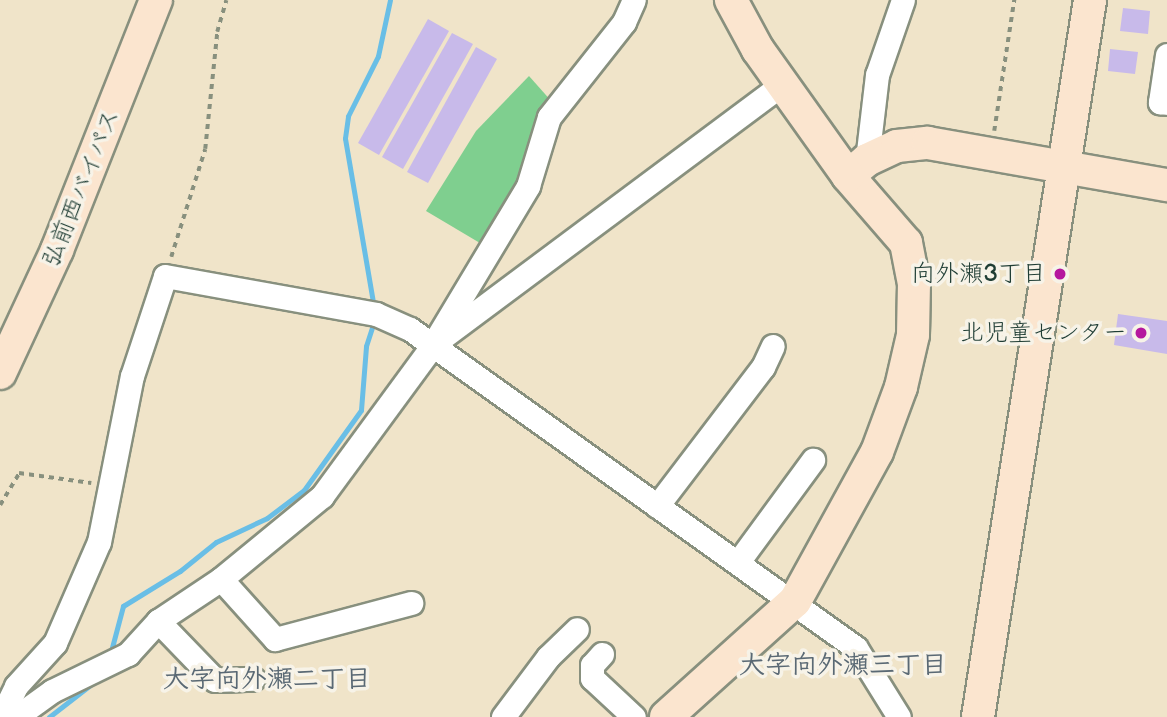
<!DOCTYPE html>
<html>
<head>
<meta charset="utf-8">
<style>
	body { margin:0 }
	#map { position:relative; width:1167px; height:717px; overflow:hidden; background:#f0e4c9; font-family:"Balsamiq Sans","Klee One",sans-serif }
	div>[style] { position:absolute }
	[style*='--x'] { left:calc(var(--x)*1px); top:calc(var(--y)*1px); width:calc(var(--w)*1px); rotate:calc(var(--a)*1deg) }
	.green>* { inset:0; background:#7fcf8f }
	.stream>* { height:5px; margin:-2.5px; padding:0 2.5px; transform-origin:2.5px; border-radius:2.5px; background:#69bee6 }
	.building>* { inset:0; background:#c8baea }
	.path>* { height:3.5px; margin-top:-1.75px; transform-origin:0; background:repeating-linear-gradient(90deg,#88907e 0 5px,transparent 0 10px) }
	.roads { filter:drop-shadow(2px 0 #88907e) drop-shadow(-2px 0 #88907e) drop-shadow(0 2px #88907e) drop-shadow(0 -2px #88907e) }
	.street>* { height:23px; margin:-11.5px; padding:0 11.5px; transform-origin:11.5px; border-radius:11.5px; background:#fff }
	.secondary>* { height:32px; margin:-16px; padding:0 16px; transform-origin:16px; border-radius:16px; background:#fbe5cf }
	.dots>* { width:19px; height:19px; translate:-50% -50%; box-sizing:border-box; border:4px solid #f7f3e8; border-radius:50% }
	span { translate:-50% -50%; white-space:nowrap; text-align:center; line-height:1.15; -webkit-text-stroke:7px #f7f3e8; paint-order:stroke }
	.street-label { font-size:24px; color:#1f3d34 }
	.poi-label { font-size:24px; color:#1f3d34 }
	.right { translate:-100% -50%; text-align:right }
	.neighbourhood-label { font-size:26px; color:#5a6974; font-weight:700 }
</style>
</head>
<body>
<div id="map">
	<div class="green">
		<div style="clip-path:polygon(529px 76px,553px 103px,522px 181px,485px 246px,426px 211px,476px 131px)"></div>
	</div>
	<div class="stream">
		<div style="--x:374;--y:308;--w:172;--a:-99.7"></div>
		<div style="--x:345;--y:138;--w:22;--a:-82"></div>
		<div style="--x:348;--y:116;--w:67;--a:-63.4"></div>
		<div style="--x:378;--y:56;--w:57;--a:-77.9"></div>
		<div style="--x:110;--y:655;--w:51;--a:-75.1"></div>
		<div style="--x:123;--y:606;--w:67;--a:-31.6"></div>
		<div style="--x:180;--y:571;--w:46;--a:-38.9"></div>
		<div style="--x:216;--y:542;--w:56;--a:-25.2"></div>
		<div style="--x:267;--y:518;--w:46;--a:-37.1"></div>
		<div style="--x:304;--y:490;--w:98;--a:-54.5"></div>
		<div style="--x:361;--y:410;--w:64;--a:-85.5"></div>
		<div style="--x:366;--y:346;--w:26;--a:-72"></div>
		<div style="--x:49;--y:717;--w:62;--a:-37.8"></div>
	</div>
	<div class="building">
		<div style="clip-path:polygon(1123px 8px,1150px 11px,1148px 34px,1120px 31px)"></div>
		<div style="clip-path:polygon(428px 19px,449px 31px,379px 155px,358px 143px)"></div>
		<div style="clip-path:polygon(452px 33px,473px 44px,403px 169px,382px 157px)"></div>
		<div style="clip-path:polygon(476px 47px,497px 59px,428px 183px,407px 172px)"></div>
		<div style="clip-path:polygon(1110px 49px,1138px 52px,1135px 74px,1108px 71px)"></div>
		<div style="clip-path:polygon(1118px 314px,1167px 321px,1167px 354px,1114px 345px)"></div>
	</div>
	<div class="path">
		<div style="--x:994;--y:131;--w:133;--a:-81.3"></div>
		<div style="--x:171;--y:257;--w:113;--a:-72.5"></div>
		<div style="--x:205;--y:149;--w:118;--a:-84.1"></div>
		<div style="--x:217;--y:32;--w:33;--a:-74"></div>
		<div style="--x:0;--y:505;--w:37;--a:-59"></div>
		<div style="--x:19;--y:473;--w:73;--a:7.9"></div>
	</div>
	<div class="roads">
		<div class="street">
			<div style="--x:1167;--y:55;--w:48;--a:98.5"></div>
			<div style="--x:1160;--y:102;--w:7;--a:8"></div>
			<div style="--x:867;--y:160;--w:86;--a:-83.3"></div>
			<div style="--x:877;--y:75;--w:79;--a:-70.9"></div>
			<div style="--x:443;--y:337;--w:424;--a:-36.7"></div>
			<div style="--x:657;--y:506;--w:175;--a:-52.7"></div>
			<div style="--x:763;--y:367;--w:23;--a:-65"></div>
			<div style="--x:738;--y:562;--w:127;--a:-53.7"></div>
			<div style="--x:221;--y:579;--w:81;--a:48"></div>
			<div style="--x:275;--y:639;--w:141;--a:-14.8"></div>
			<div style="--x:158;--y:621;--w:82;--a:46"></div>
			<div style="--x:215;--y:680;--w:38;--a:-2"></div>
			<div style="--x:602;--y:654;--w:15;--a:132"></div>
			<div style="--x:592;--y:665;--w:13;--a:90"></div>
			<div style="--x:592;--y:678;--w:57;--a:42.9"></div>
			<div style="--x:1;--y:717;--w:34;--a:-64"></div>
			<div style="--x:16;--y:686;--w:58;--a:-47.8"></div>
			<div style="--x:55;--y:643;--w:110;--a:-66.5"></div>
			<div style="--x:99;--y:542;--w:169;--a:-78.8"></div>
			<div style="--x:132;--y:376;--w:105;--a:-71.7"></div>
			<div style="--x:165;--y:276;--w:214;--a:10.2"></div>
			<div style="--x:376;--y:314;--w:37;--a:24"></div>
			<div style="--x:410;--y:329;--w:548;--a:35.57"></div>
			<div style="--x:856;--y:648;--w:81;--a:58.1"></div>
			<div style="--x:16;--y:717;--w:44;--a:-35.8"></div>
			<div style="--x:52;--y:691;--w:85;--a:-26"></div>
			<div style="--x:128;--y:654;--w:45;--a:-47.7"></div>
			<div style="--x:158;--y:621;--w:76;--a:-33.7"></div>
			<div style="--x:221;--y:579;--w:131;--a:-39.4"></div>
			<div style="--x:322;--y:496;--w:186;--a:-53.7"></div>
			<div style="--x:432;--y:346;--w:187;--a:-59"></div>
			<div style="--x:528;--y:186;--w:72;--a:-73.1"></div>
			<div style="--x:549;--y:117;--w:121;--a:-51.7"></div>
			<div style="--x:624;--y:22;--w:24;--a:-66"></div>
			<div style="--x:503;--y:717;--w:75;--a:-53.1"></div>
			<div style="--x:548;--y:657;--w:40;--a:-44"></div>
		</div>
		<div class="secondary">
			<div style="--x:848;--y:176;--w:25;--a:-40"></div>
			<div style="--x:867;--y:160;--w:33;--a:-25"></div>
			<div style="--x:897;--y:146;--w:31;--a:-6"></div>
			<div style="--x:928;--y:143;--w:243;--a:10"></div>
			<div style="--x:0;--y:373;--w:136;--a:-65.1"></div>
			<div style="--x:57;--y:250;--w:269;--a:-68.4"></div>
			<div style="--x:666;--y:717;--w:173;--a:-42"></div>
			<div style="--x:795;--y:601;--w:170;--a:-61.2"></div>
			<div style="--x:877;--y:452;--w:69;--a:-69.7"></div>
			<div style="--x:901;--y:387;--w:53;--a:-77"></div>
			<div style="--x:913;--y:335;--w:51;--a:-88.9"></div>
			<div style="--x:914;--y:284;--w:42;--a:-101"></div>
			<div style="--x:906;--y:243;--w:89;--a:-130.9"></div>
			<div style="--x:848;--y:176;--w:155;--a:-125.5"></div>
			<div style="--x:758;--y:50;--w:57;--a:-118.4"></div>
			<div style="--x:978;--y:717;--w:726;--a:-81.12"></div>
		</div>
	</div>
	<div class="dots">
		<div style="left:1060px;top:274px;background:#b5179e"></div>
		<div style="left:1141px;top:333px;background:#b5179e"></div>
	</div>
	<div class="street-label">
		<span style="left:81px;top:188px;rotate:-68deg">弘前西バイパス</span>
	</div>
	<div class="poi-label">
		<span class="right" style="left:1046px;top:274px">向外瀬3丁目</span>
		<span class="right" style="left:1127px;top:333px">北児童センター</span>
	</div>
	<div class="neighbourhood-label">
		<span style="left:843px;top:666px">大字向外瀬三丁目</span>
		<span style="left:267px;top:680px">大字向外瀬二丁目</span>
	</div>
</div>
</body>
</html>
